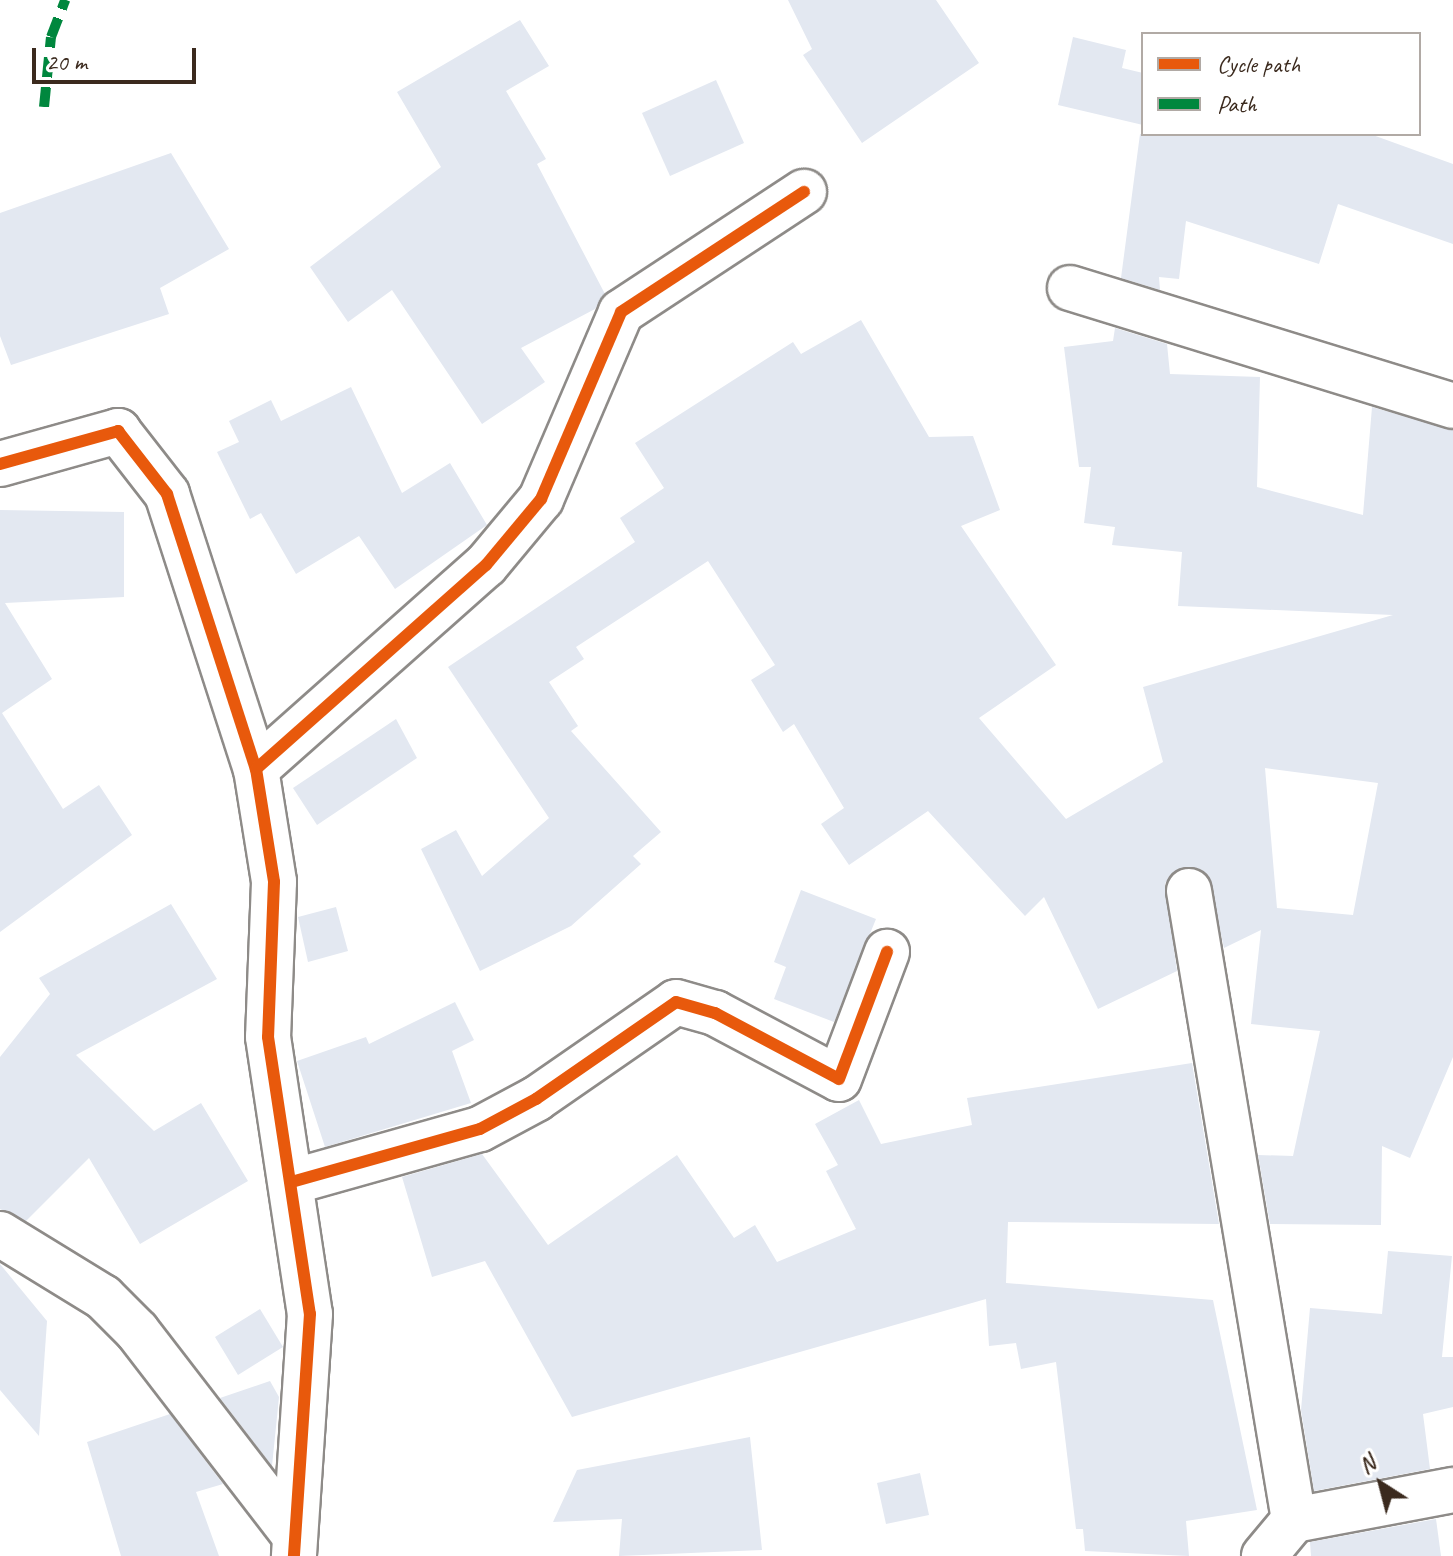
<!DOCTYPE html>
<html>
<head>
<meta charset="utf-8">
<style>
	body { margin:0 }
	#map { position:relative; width:1453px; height:1556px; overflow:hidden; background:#fff; font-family:Caveat,sans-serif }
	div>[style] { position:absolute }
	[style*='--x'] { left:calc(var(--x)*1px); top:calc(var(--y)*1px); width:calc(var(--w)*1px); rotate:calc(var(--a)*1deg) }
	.building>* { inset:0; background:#e3e8f1 }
	.roads { filter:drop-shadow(2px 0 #8e8b88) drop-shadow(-2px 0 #8e8b88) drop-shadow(0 2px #8e8b88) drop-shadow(0 -2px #8e8b88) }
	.street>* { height:44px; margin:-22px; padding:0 22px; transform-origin:22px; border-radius:22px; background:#fff }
	.quiet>* { height:10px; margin-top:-5px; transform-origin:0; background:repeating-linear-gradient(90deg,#00873e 0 20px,transparent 0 30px) }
	.cycleway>* { height:12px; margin:-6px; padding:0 6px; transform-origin:6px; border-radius:6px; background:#e8590c }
	span { translate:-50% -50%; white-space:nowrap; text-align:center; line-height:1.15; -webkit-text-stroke:7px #fff; paint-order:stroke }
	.legend { position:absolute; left:1141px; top:32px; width:280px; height:104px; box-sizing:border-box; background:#fff; border:2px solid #b1aaa5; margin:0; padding:10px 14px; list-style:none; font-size:24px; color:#3b2a1e }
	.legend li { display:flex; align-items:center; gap:16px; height:40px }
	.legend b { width:40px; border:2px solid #b1aaa5 }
	.north { position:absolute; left:1341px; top:1444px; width:80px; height:80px; -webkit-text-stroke:6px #fff; paint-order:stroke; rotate:324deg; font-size:22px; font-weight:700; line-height:32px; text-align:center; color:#3b2a1e }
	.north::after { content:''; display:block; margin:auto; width:28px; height:36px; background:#3b2a1e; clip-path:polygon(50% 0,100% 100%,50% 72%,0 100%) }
	.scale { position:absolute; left:32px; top:48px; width:164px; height:36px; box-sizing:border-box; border:4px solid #3b2a1e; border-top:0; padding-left:10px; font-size:24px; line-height:28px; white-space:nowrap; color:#3b2a1e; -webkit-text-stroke:6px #fff; paint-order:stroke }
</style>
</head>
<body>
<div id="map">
	<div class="building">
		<div style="clip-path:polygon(788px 0,936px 0,979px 63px,862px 143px,803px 55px,812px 49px)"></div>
		<div style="clip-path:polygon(520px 20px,549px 66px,506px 91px,546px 159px,537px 164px,605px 294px,595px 309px,521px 348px,545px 382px,482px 424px,392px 290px,348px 322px,310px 267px,441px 167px,397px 92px)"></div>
		<div style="clip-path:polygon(1073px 37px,1126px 50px,1122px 68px,1143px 73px,1143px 125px,1058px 105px)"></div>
		<div style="clip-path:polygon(716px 80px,744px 143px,670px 176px,642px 113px)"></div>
		<div style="clip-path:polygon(1140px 134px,1370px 134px,1453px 164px,1453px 244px,1338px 204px,1319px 264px,1186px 221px,1179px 279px,1159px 277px,1160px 290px,1121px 278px)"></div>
		<div style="clip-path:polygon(171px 153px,229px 249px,160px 288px,169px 314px,11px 365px,0 336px,0 213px)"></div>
		<div style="clip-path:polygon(evenodd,861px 320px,929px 437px,973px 436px,1000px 510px,961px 526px,1056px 665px,979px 718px,1066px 819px,1163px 762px,1143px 687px,1393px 615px,1178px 606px,1182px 552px,1112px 545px,1115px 527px,1084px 523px,1091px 467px,1079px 467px,1064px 347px,1113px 341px,1115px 328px,1167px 344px,1170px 374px,1260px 377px,1257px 487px,1363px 515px,1372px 407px,1453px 430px,1453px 1057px,1410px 1158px,1382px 1146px,1381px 1225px,1270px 1224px,1258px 1155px,1293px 1156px,1320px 1031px,1251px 1024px,1261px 930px,1224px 948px,1208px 875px,1184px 867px,1165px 883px,1177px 971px,1098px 1009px,1044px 897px,1025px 916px,928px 811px,849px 865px,821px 824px,844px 808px,794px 724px,783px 732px,751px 680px,775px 665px,708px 561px,576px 647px,584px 659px,549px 682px,578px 726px,571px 731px,661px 832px,633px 856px,641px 864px,571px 926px,480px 971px,421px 849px,456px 830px,482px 876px,549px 818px,448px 667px,635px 542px,620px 518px,664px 488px,635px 443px,793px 342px,801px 354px,861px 320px,1265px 768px,1378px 783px,1353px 915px,1277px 908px,1265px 768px)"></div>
		<div style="clip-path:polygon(351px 387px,402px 493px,450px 463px,487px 525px,395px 589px,359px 536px,296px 574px,261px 513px,250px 519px,217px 452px,239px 442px,229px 421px,271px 400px,281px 421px)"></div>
		<div style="clip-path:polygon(0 510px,124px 512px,124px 597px,5px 603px,52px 679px,2px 713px,63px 809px,99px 785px,132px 835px,0 932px)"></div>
		<div style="clip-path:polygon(396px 719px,417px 758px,317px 825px,293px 788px)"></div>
		<div style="clip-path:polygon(801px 890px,876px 919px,834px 1022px,774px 999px,786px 967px,774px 962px)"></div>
		<div style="clip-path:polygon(171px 904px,217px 979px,76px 1055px,154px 1131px,201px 1103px,248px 1181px,140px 1244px,89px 1158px,26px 1221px,0 1209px,0 1057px,50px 994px,39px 978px)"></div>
		<div style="clip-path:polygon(336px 907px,348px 951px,308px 962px,298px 917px)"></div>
		<div style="clip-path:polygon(455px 1002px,474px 1040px,452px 1051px,471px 1103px,325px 1147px,297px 1061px,366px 1037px,369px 1044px)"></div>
		<div style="clip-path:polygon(1192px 1063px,1219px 1224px,1008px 1222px,1006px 1283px,1213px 1300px,1257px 1510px,1186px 1521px,1189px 1556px,1085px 1551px,1083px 1529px,1076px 1529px,1056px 1362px,1021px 1369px,1016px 1343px,989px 1346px,986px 1299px,572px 1417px,485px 1261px,432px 1277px,402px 1177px,482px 1154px,548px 1245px,677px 1155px,734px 1238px,755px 1225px,777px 1262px,856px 1229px,826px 1171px,838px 1165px,815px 1124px,859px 1100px,881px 1144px,972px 1125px,967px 1098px)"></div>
		<div style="clip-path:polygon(1388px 1251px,1452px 1256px,1442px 1357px,1453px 1357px,1453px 1407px,1423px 1414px,1430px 1469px,1314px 1491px,1301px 1410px,1310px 1308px,1382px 1314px)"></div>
		<div style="clip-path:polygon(0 1264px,47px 1321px,39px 1436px,0 1390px)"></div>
		<div style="clip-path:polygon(260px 1309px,283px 1347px,238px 1375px,215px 1337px)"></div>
		<div style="clip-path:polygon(270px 1381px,279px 1397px,272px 1466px,220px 1398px)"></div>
		<div style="clip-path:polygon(170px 1414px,223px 1484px,196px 1492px,219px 1556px,121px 1556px,87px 1442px)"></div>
		<div style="clip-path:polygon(750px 1437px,762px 1550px,619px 1556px,622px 1519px,553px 1522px,577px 1470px)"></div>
		<div style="clip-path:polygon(920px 1473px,929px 1515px,886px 1524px,877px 1483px)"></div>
		<div style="clip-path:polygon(1436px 1519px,1441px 1556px,1311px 1556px,1310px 1542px)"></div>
	</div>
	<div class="roads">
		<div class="street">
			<div style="--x:1070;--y:288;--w:401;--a:17.1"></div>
			<div style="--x:0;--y:464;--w:123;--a:-15.6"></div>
			<div style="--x:118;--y:431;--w:80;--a:52.1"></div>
			<div style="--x:167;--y:494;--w:289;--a:72.1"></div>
			<div style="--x:256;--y:769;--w:114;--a:80.9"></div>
			<div style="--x:274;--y:882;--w:155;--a:92.2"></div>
			<div style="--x:268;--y:1037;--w:280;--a:81.4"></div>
			<div style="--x:310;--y:1314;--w:243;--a:93.8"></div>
			<div style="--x:256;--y:769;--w:307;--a:-41.6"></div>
			<div style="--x:486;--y:565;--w:86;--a:-50.2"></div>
			<div style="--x:541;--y:499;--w:203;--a:-66.8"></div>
			<div style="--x:621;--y:312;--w:219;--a:-33.3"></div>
			<div style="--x:1189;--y:891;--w:638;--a:80.52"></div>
			<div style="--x:1294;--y:1520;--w:47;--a:129.8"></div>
			<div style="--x:295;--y:1181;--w:192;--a:-15.7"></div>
			<div style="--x:480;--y:1129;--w:64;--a:-28.2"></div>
			<div style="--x:536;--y:1099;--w:170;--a:-34.7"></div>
			<div style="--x:676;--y:1002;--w:41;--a:15.8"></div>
			<div style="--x:715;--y:1013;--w:140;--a:28"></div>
			<div style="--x:839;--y:1079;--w:136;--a:-69.3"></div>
			<div style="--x:0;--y:1234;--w:121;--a:31.5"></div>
			<div style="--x:103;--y:1297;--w:48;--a:45"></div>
			<div style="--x:137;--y:1331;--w:257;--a:52.4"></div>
			<div style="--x:1294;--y:1520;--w:162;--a:-10.7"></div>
		</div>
	</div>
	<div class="quiet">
		<div style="--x:44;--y:107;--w:70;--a:-84.3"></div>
		<div style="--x:51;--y:37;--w:40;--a:-69"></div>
	</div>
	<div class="cycleway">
		<div style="--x:0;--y:464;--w:123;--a:-15.6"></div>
		<div style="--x:118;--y:431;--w:80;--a:52.1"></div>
		<div style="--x:167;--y:494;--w:289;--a:72.1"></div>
		<div style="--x:256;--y:769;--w:114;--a:80.9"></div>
		<div style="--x:274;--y:882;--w:155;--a:92.2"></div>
		<div style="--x:268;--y:1037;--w:280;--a:81.4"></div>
		<div style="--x:310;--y:1314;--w:243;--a:93.8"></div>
		<div style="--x:256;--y:769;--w:307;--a:-41.6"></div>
		<div style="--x:486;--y:565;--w:86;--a:-50.2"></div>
		<div style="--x:541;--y:499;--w:203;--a:-66.8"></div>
		<div style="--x:621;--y:312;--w:219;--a:-33.3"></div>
		<div style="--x:295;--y:1181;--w:192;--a:-15.7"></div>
		<div style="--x:480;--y:1129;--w:64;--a:-28.2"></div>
		<div style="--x:536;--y:1099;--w:170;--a:-34.7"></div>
		<div style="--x:676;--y:1002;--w:41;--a:15.8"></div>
		<div style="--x:715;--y:1013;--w:140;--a:28"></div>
		<div style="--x:839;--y:1079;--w:136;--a:-69.3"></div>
	</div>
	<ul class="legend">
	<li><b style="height:10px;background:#e8590c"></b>Cycle path</li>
	<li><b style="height:10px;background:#00873e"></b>Path</li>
	</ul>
	<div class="north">N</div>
	<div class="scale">20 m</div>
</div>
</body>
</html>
